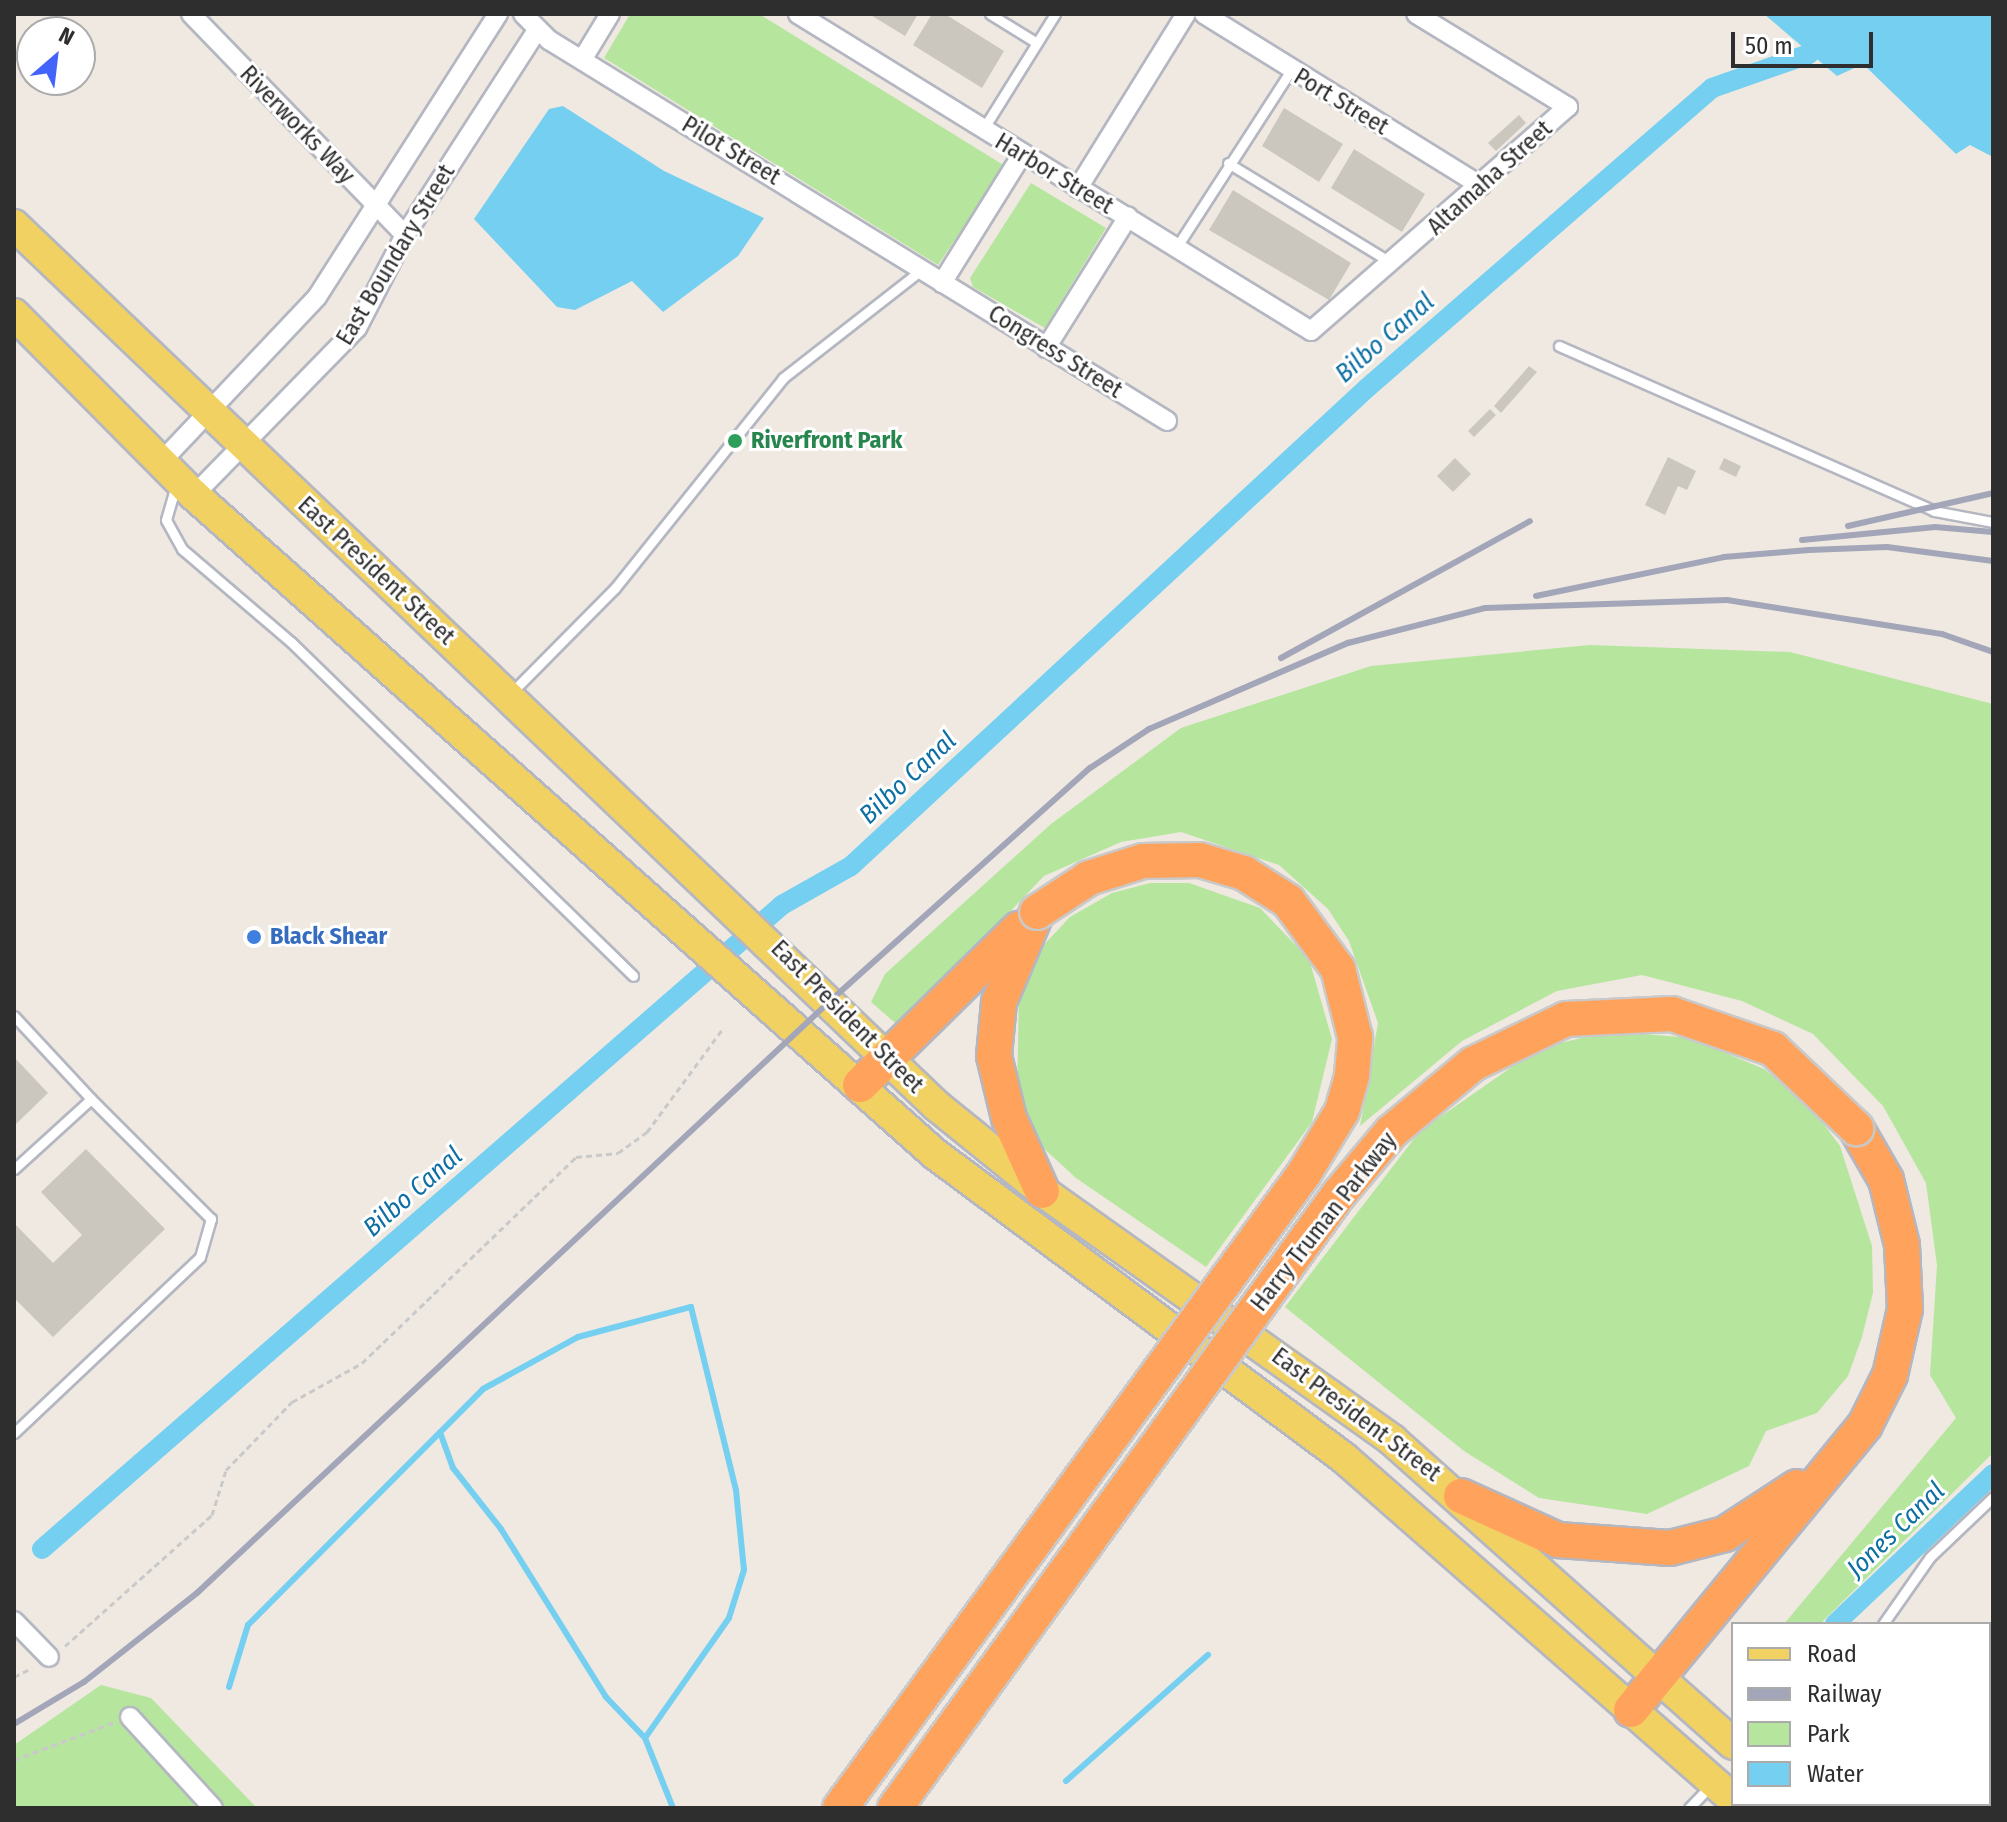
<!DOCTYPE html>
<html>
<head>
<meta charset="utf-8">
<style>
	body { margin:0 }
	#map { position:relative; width:2007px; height:1822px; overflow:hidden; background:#efe9e1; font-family:"Fira Sans Condensed",sans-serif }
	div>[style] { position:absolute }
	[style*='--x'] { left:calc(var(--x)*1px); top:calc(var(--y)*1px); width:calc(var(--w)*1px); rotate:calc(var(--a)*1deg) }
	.green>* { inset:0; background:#b6e59e }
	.water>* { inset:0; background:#75cff0 }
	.stream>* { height:6px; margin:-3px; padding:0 3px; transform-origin:3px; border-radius:3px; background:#75cff0 }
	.canal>* { height:20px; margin:-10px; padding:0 10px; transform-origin:10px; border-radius:10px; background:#75cff0 }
	.building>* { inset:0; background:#cbc7bf }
	.path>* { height:3px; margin-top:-1.5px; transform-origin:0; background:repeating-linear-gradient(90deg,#c9c9c9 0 6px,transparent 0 10px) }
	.roads { filter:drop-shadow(2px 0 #b4b7c1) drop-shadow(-2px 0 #b4b7c1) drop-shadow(0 2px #b4b7c1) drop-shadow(0 -2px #b4b7c1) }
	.lane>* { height:9px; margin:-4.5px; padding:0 4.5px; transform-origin:4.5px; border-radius:4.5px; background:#fff }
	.street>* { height:18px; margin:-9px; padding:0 9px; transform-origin:9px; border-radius:9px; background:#fff }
	.primary>* { height:30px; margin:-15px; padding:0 15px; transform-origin:15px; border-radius:15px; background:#f2d163 }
	.highway>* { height:34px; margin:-17px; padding:0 17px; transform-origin:17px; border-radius:17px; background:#ffa35c }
	.rail>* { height:6px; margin:-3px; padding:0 3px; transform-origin:3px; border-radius:3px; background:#a3a6b8 }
	.bridges { filter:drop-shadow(2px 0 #c9c9c9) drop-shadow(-2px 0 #c9c9c9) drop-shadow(0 2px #c9c9c9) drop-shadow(0 -2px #c9c9c9) }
	.highway-bridge>* { height:34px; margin:-17px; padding:0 17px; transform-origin:17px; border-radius:17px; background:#ffa35c }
	.dots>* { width:22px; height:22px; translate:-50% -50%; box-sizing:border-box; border:4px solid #fff; border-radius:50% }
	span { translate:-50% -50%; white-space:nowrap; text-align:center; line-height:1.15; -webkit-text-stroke:6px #fff; paint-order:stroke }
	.street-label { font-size:24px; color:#2e2e2e }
	.leisure-label { font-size:24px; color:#27864d; font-weight:700 }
	.left { translate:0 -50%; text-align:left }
	.shop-label { font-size:24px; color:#366cbe; font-weight:700 }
	.water-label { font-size:26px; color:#0d6fa3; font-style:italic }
	.frame { position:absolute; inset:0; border:16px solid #2e2e2e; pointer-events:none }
	.legend { position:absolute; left:1731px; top:1622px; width:260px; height:184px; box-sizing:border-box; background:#fff; border:2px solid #ababab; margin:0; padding:10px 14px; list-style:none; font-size:24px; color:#2e2e2e }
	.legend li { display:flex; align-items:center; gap:16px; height:40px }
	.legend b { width:40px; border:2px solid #ababab }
	.north { position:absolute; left:16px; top:16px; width:80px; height:80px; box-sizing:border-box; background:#fff; border:2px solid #ababab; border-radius:50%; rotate:28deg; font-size:22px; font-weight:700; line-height:32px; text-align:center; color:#2e2e2e }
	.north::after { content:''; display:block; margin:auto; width:28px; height:36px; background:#4264fb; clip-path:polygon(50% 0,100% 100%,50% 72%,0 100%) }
	.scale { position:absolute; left:1731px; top:32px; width:142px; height:36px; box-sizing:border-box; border:4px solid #2e2e2e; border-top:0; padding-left:10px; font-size:24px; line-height:28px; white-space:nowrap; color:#2e2e2e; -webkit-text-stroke:6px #fff; paint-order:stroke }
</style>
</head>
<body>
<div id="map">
	<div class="green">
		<div style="clip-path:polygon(630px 14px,759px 14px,1005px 166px,938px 265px,604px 58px)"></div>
		<div style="clip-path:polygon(1031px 183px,1106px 228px,1045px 328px,973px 287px,970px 278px)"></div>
		<div style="clip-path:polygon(1590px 645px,1790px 652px,1993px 704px,1993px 1453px,1820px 1624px,1784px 1624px,1956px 1418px,1930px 1375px,1937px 1265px,1926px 1183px,1883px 1106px,1813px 1034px,1742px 1001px,1642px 975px,1557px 991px,1462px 1041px,1360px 1126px,1378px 1023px,1349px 941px,1328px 909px,1279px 865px,1181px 832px,1121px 842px,1044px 876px,900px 1027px,871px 1002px,885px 974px,1051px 824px,1181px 728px,1371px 666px)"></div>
		<div style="clip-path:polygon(1150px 883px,1189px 883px,1260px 908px,1309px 959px,1332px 1039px,1312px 1122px,1206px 1267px,1076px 1178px,1039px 1144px,1017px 1100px,1019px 991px,1039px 950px,1070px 917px,1112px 893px)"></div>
		<div style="clip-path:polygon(1611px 1031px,1690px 1038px,1764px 1069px,1808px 1103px,1840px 1146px,1872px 1246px,1873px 1293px,1862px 1337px,1848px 1376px,1817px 1413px,1766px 1431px,1749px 1466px,1647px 1514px,1539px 1498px,1464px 1451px,1285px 1307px,1420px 1131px,1539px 1048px)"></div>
		<div style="clip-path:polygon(101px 1685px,151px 1698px,257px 1808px,14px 1808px,14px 1745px)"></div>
	</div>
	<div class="water">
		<div style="clip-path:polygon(1764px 14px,1993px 14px,1993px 157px,1970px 145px,1956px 154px,1863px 64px,1837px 76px)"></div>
		<div style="clip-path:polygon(563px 106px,664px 171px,764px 218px,738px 256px,663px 312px,632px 281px,575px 310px,557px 307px,474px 219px,549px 109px)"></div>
	</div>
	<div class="stream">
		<div style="--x:229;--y:1687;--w:65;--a:-73"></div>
		<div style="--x:248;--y:1625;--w:333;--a:-45.1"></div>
		<div style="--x:483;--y:1389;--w:108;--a:-28.7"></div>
		<div style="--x:578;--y:1337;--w:117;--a:-14.9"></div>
		<div style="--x:691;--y:1307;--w:188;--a:76.2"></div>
		<div style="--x:736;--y:1490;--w:80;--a:84.3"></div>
		<div style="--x:744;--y:1570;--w:50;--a:107.4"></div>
		<div style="--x:729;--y:1618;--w:146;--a:125"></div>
		<div style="--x:645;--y:1738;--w:57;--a:-133.6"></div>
		<div style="--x:606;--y:1697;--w:198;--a:-122"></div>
		<div style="--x:501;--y:1529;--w:78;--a:-128.2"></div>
		<div style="--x:453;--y:1468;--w:38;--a:-110"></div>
		<div style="--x:645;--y:1738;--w:75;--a:68.2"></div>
		<div style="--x:1066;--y:1781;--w:190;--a:-41.6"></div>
	</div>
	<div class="canal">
		<div style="--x:42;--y:1549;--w:981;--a:-41.03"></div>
		<div style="--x:782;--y:905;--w:79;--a:-29.5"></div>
		<div style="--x:851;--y:866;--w:703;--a:-42.81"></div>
		<div style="--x:1367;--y:388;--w:457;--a:-41"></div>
		<div style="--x:1712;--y:88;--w:103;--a:-19.3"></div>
		<div style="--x:1835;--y:1624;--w:218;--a:-43.5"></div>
	</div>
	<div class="building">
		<div style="clip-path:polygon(869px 14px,918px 14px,905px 36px)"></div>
		<div style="clip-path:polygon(932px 14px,945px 14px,1004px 51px,982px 88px,913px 45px)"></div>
		<div style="clip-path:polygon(1284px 108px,1343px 144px,1319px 182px,1262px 146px)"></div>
		<div style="clip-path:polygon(1519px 115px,1526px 123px,1496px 151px,1488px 143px)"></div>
		<div style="clip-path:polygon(1354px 149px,1425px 194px,1402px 232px,1331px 188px)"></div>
		<div style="clip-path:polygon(1233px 190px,1351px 263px,1329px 300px,1209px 230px)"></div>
		<div style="clip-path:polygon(1529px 366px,1537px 372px,1501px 413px,1494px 406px)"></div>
		<div style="clip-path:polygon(1490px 409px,1496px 415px,1474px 437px,1468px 431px)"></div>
		<div style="clip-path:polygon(1668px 457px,1696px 471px,1687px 490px,1678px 486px,1665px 515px,1645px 505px)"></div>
		<div style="clip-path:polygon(1455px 458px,1471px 474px,1453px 492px,1437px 476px)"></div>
		<div style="clip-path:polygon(1724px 458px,1741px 466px,1736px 477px,1719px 469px)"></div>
		<div style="clip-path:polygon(14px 1057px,48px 1093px,14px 1126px)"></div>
		<div style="clip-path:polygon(86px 1149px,165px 1229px,53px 1337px,14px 1298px,14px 1223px,53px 1263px,82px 1235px,41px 1192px)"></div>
	</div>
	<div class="path">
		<div style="--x:65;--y:1646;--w:197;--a:-41.7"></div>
		<div style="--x:212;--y:1515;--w:47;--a:-72.7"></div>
		<div style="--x:226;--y:1470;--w:95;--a:-45.9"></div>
		<div style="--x:292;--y:1402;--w:80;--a:-29.1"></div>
		<div style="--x:362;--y:1363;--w:297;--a:-43.9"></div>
		<div style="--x:576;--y:1157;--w:42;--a:-5.4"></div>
		<div style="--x:618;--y:1153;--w:36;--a:-36"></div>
		<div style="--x:647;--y:1132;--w:130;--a:-53.7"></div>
		<div style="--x:14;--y:1677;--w:20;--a:-27"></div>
		<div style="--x:14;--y:1760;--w:108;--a:-20.6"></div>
	</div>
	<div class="roads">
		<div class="lane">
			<div style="--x:990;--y:14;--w:55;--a:31.7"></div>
			<div style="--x:982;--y:131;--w:138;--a:-58"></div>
			<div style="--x:1228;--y:163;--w:190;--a:31.4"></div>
			<div style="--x:1176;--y:248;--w:210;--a:-57.1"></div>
			<div style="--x:1559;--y:346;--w:410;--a:23.7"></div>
			<div style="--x:1934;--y:511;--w:60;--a:10.6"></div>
			<div style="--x:176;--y:485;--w:36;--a:106"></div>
			<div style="--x:166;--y:520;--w:33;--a:61"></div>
			<div style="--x:182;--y:549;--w:143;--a:40.5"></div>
			<div style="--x:291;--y:642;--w:478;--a:44.3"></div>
			<div style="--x:511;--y:693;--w:148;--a:-45.3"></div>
			<div style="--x:615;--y:588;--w:269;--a:-51.3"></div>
			<div style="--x:783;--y:378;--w:175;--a:-38"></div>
			<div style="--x:14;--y:1016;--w:113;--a:47.1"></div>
			<div style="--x:91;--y:1099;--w:104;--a:137.7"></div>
			<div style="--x:14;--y:1433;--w:256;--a:-43.4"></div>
			<div style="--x:200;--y:1257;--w:40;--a:-74"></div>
			<div style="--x:211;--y:1219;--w:170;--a:-135"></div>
			<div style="--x:1883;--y:1624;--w:82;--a:-55"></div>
			<div style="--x:1930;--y:1557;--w:87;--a:-43.6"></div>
			<div style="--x:1952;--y:1804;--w:6;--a:39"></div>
			<div style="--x:1689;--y:1808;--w:32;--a:-46"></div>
		</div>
		<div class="street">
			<div style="--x:191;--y:14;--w:308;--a:45.9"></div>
			<div style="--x:523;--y:14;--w:37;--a:45"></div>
			<div style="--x:549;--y:40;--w:726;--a:31.65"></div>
			<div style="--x:798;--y:14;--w:603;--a:31.71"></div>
			<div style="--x:1311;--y:331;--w:341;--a:-41.1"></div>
			<div style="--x:1568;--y:107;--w:178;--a:-148.5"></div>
			<div style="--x:1204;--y:14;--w:326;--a:31.8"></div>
			<div style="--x:582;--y:60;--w:54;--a:-58.7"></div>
			<div style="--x:1078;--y:188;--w:205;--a:-58.2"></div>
			<div style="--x:942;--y:283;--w:150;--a:-58.1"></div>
			<div style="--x:1046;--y:348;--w:155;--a:-58"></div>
			<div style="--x:161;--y:462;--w:227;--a:-46.6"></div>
			<div style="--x:317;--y:297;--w:336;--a:-57.4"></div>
			<div style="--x:194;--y:495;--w:233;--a:-45.7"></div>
			<div style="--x:357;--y:328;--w:105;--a:-62.7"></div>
			<div style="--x:405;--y:235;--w:245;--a:-57.2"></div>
			<div style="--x:14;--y:1621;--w:50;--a:45.8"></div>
			<div style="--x:130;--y:1717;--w:123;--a:47.6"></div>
		</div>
		<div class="primary">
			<div style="--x:14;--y:225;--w:1276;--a:43.67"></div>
			<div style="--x:937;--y:1106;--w:135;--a:39"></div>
			<div style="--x:1042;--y:1191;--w:430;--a:35.4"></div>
			<div style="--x:1392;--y:1440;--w:457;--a:41.7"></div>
			<div style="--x:14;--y:314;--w:255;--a:45.2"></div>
			<div style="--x:194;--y:495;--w:992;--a:41.65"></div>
			<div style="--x:935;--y:1154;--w:510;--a:36.62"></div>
			<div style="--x:1344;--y:1458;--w:517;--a:41.24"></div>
			<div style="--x:1800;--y:1804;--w:6;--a:45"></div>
		</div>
		<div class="highway">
			<div style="--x:1037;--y:912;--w:98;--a:112.9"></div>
			<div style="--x:999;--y:1002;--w:54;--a:95.3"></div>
			<div style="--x:994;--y:1056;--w:64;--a:76.4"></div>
			<div style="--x:1009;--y:1118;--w:80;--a:65.7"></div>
			<div style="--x:860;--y:1085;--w:223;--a:-44.5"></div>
			<div style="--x:1461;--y:1496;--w:107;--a:24.4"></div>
			<div style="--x:1558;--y:1540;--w:112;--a:4.1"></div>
			<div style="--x:1670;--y:1548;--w:57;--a:-14.3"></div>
			<div style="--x:1725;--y:1534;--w:86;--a:-33.1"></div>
			<div style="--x:1631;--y:1710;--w:369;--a:-50.6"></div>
			<div style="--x:1865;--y:1425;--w:56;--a:-63.4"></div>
			<div style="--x:1890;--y:1375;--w:68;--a:-77.2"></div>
			<div style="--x:1905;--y:1309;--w:64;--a:-92.7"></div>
			<div style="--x:1902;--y:1245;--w:67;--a:-103.8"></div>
			<div style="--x:1886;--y:1180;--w:60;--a:-120"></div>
		</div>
	</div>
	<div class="rail">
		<div style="--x:1848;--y:526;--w:149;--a:-12.8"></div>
		<div style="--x:1802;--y:540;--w:134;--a:-5.6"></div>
		<div style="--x:1935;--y:527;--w:58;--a:4.9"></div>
		<div style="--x:1536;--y:596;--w:192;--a:-11.7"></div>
		<div style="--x:1724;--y:557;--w:85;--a:-4.7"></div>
		<div style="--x:1809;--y:550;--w:78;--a:-2.2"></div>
		<div style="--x:1887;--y:547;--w:107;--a:7.5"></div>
		<div style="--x:1281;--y:658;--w:284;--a:-28.8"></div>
		<div style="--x:14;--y:1724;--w:82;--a:-31"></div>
		<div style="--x:84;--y:1682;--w:144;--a:-38.2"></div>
		<div style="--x:197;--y:1593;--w:867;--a:-43.08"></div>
		<div style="--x:830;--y:1001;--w:349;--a:-41.9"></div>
		<div style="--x:1090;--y:768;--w:71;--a:-33.5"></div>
		<div style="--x:1149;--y:729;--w:217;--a:-23.4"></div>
		<div style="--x:1348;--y:643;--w:141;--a:-14.3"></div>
		<div style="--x:1485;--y:608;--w:242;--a:-1.9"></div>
		<div style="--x:1727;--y:600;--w:218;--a:9"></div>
		<div style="--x:1942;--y:634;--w:54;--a:19.4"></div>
	</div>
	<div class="bridges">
		<div class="highway-bridge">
			<div style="--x:840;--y:1808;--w:784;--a:-53.82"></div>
			<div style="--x:1303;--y:1175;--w:75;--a:-58.6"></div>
			<div style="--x:1342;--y:1111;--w:37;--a:-74"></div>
			<div style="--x:1352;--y:1075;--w:38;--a:-85"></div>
			<div style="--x:1355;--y:1037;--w:70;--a:-104"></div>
			<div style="--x:1338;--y:969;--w:84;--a:-126.3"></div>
			<div style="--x:1288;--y:901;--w:52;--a:-147.5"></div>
			<div style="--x:1244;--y:873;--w:46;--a:-163.5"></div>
			<div style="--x:1200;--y:860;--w:57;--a:179"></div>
			<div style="--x:1143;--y:861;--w:57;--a:162.5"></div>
			<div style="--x:1089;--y:878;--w:62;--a:146.8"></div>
			<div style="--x:895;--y:1808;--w:758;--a:-54.13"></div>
			<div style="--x:1339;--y:1194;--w:81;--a:-50"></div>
			<div style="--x:1391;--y:1132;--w:107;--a:-39.7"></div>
			<div style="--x:1473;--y:1064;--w:103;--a:-25.8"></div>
			<div style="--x:1566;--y:1019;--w:106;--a:-2.7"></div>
			<div style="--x:1672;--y:1014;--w:107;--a:19.1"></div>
			<div style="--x:1773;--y:1049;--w:115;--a:43.6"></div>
		</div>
	</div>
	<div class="dots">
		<div style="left:735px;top:441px;background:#2e9e5b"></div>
		<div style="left:254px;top:937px;background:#3f7fe0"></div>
	</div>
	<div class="street-label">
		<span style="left:1341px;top:102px;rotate:31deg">Port Street</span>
		<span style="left:297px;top:125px;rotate:46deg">Riverworks Way</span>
		<span style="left:731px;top:151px;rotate:31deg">Pilot Street</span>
		<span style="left:1054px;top:174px;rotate:31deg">Harbor Street</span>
		<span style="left:1490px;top:178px;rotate:-42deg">Altamaha Street</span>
		<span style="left:396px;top:255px;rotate:-59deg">East Boundary Street</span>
		<span style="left:1055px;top:352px;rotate:32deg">Congress Street</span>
		<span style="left:376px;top:571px;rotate:43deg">East President Street</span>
		<span style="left:847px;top:1017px;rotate:45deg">East President Street</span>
		<span style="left:1324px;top:1222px;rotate:-52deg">Harry Truman Parkway</span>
		<span style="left:1356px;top:1415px;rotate:37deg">East President Street</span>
	</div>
	<div class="leisure-label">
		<span class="left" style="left:751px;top:441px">Riverfront Park</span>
	</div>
	<div class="shop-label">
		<span class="left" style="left:270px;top:937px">Black Shear</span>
	</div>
	<div class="water-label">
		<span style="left:1385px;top:338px;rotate:-41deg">Bilbo Canal</span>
		<span style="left:908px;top:778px;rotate:-43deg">Bilbo Canal</span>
		<span style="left:413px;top:1192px;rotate:-41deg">Bilbo Canal</span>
		<span style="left:1896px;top:1530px;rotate:-44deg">Jones Canal</span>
	</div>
	<div class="frame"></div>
	<ul class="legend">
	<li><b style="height:10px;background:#f2d163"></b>Road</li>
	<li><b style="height:10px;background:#a3a6b8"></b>Railway</li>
	<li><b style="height:22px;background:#b6e59e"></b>Park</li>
	<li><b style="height:22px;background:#75cff0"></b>Water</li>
	</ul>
	<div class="north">N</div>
	<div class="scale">50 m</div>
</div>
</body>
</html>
